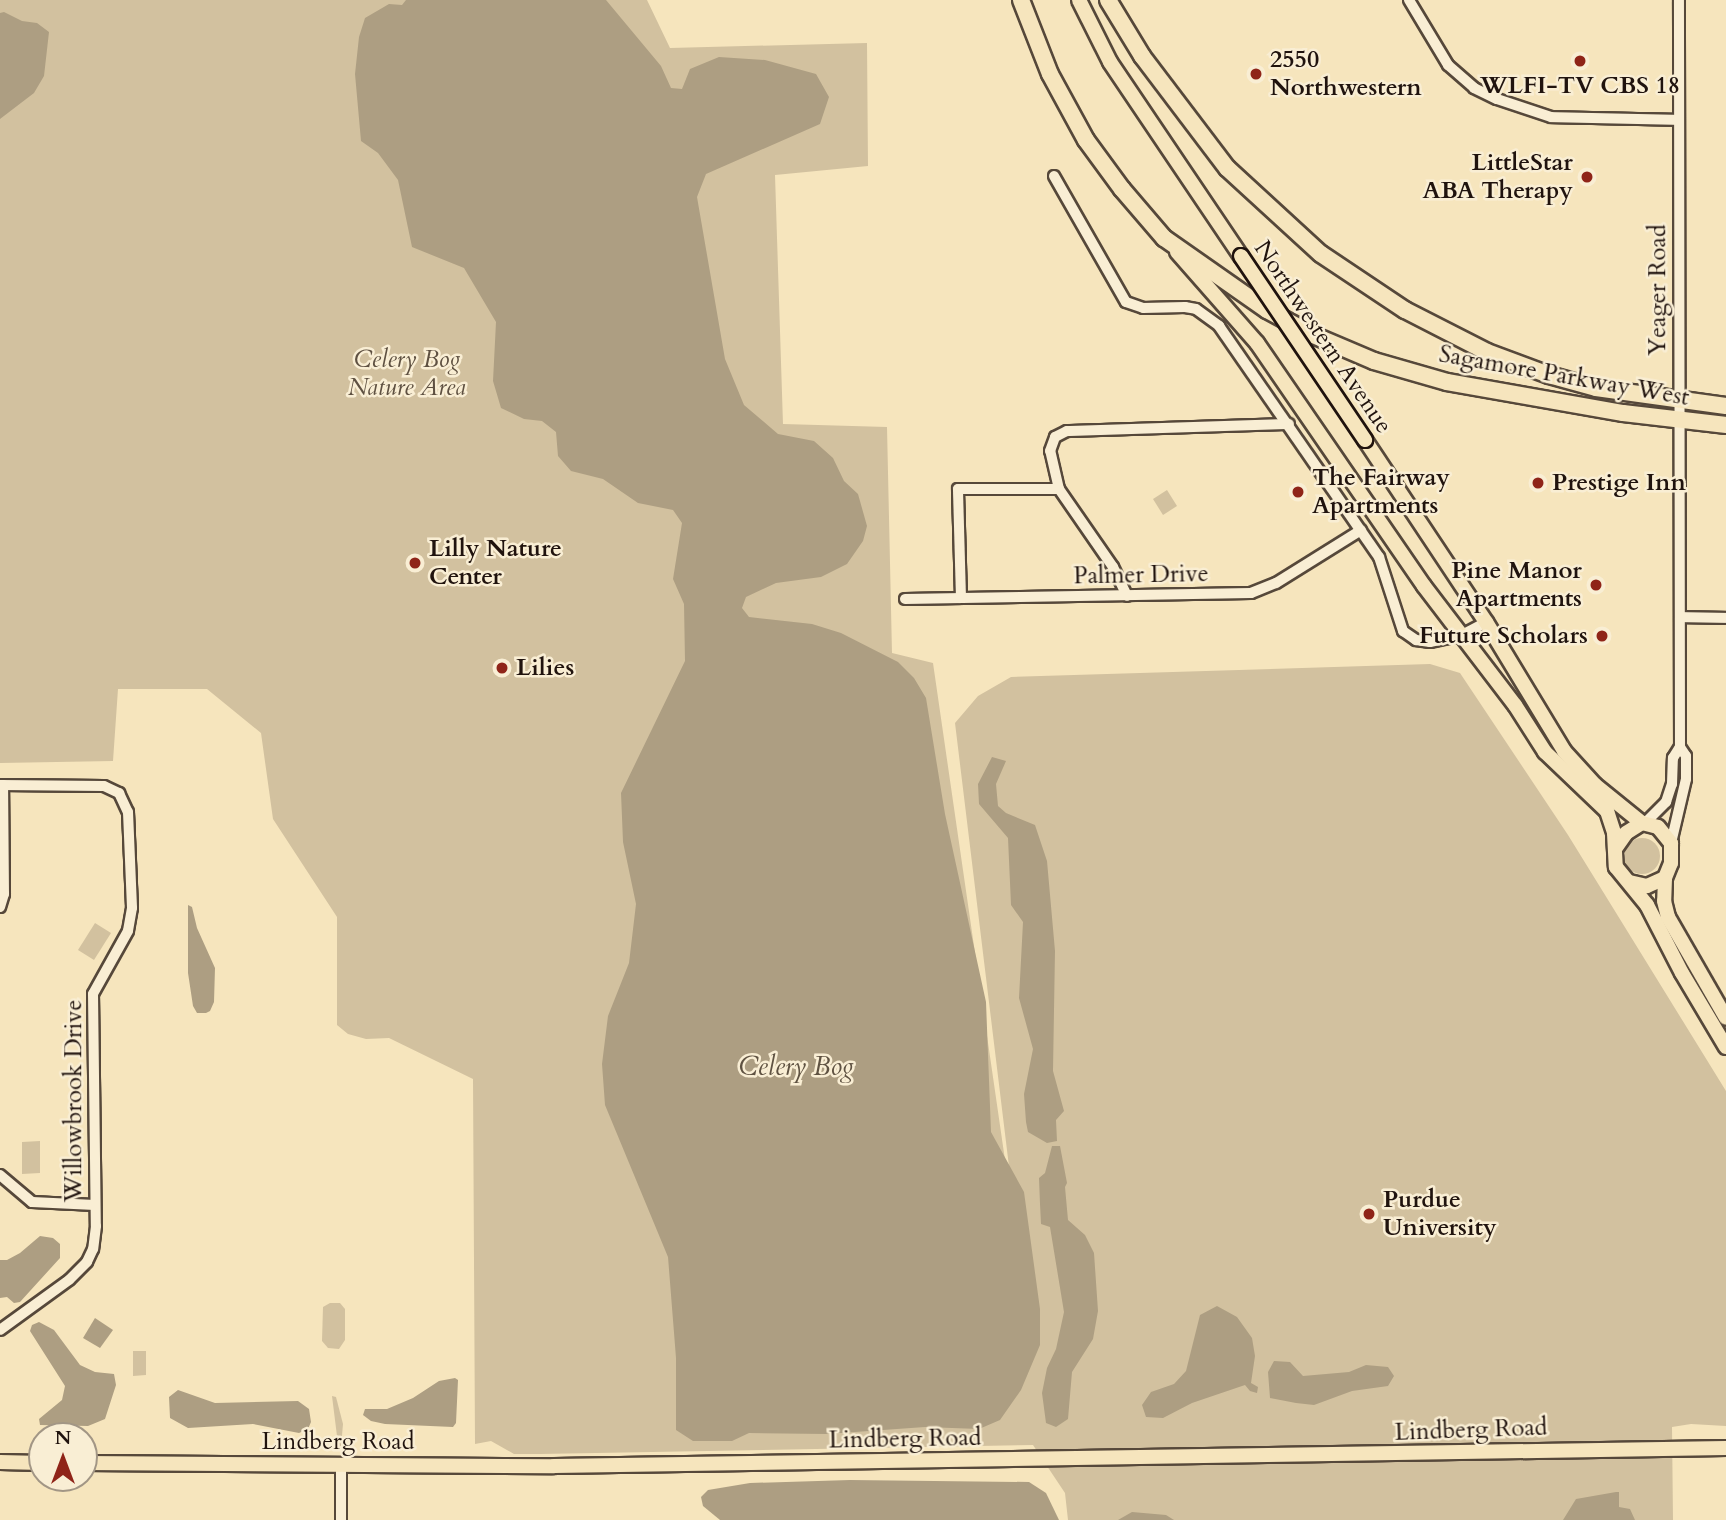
<!DOCTYPE html>
<html>
<head>
<meta charset="utf-8">
<style>
	body { margin:0 }
	#map { position:relative; width:1726px; height:1520px; overflow:hidden; background:#f6e5bd; font-family:Cardo,serif }
	div>[style] { position:absolute }
	[style*='--x'] { left:calc(var(--x)*1px); top:calc(var(--y)*1px); width:calc(var(--w)*1px); rotate:calc(var(--a)*1deg) }
	.green>* { inset:0; background:#d2c19f }
	.round { border-radius:50% }
	.water>* { inset:0; background:#ad9e82 }
	.roads { filter:drop-shadow(2px 0 #56483a) drop-shadow(-2px 0 #56483a) drop-shadow(0 2px #56483a) drop-shadow(0 -2px #56483a) }
	.minor>* { height:10px; margin:-5px; padding:0 5px; transform-origin:5px; border-radius:5px; background:#f9eed4 }
	.major>* { height:14px; margin:-7px; padding:0 7px; transform-origin:7px; border-radius:7px; background:#f6e5bd }
	.highway>* { height:16px; margin:-8px; padding:0 8px; transform-origin:8px; border-radius:8px; background:#f6e5bd }
	.bridges { filter:drop-shadow(2px 0 #20130e) drop-shadow(-2px 0 #20130e) drop-shadow(0 2px #20130e) drop-shadow(0 -2px #20130e) }
	.major-bridge>* { height:14px; margin:-7px; padding:0 7px; transform-origin:7px; border-radius:7px; background:#f6e5bd }
	.dots>* { width:19px; height:19px; translate:-50% -50%; box-sizing:border-box; border:4px solid #f9eed4; border-radius:50% }
	span { translate:-50% -50%; white-space:nowrap; text-align:center; line-height:1.15; -webkit-text-stroke:5px #f9eed4; paint-order:stroke }
	.poi-label { font-size:24px; color:#20130e; font-weight:700 }
	.left { translate:0 -50%; text-align:left }
	.right { translate:-100% -50%; text-align:right }
	.street-label { font-size:24px; color:#20130e }
	.park-label { font-size:24px; color:#5e5041; font-style:italic }
	.water-label { font-size:26px; color:#5f5242; font-style:italic }
	.north { position:absolute; left:28px; top:1422px; width:70px; height:70px; box-sizing:border-box; background:#f9eed4; border:2px solid #a29685; border-radius:50%; rotate:0deg; font-size:19px; font-weight:700; line-height:28px; text-align:center; color:#20130e }
	.north::after { content:''; display:block; margin:auto; width:24px; height:32px; background:#8f2418; clip-path:polygon(50% 0,100% 100%,50% 72%,0 100%) }
</style>
</head>
<body>
<div id="map">
	<div class="green">
		<div style="clip-path:polygon(0 0,647px 0,670px 48px,867px 43px,868px 166px,775px 175px,783px 424px,887px 427px,892px 653px,933px 663px,1025px 1298px,955px 723px,978px 696px,1011px 677px,1430px 664px,1460px 673px,1568px 835px,1726px 1091px,1726px 1426px,1691px 1424px,1672px 1427px,1673px 1520px,1068px 1520px,1065px 1493px,1033px 1445px,540px 1454px,514px 1454px,491px 1441px,475px 1444px,473px 1079px,389px 1038px,366px 1039px,348px 1034px,337px 1025px,337px 917px,273px 819px,261px 733px,207px 689px,118px 689px,113px 761px,0 763px)"></div>
		<div style="clip-path:polygon(1167px 490px,1177px 506px,1163px 515px,1153px 499px)"></div>
		<div class="round" style="left:1624px;top:838px;width:36px;height:36px"></div>
		<div style="clip-path:polygon(95px 923px,111px 933px,94px 960px,78px 950px)"></div>
		<div style="clip-path:polygon(40px 1141px,40px 1173px,22px 1174px,22px 1142px)"></div>
		<div style="clip-path:polygon(330px 1303px,340px 1303px,345px 1309px,345px 1340px,339px 1349px,328px 1348px,322px 1341px,323px 1307px)"></div>
		<div style="clip-path:polygon(133px 1351px,146px 1351px,146px 1375px,133px 1376px)"></div>
		<div style="clip-path:polygon(332px 1396px,336px 1397px,343px 1424px,341px 1447px,338px 1444px)"></div>
	</div>
	<div class="water">
		<div style="clip-path:polygon(406px 0,606px 0,661px 66px,671px 88px,682px 89px,690px 69px,719px 57px,765px 60px,816px 74px,829px 97px,820px 124px,706px 174px,697px 197px,725px 359px,744px 405px,778px 434px,814px 441px,833px 458px,844px 481px,858px 494px,867px 526px,863px 541px,847px 564px,821px 577px,776px 583px,746px 597px,742px 608px,749px 617px,812px 624px,841px 633px,898px 662px,914px 678px,926px 698px,945px 814px,986px 1002px,991px 1132px,1024px 1192px,1040px 1309px,1040px 1345px,1021px 1390px,1000px 1420px,979px 1429px,925px 1427px,827px 1434px,749px 1433px,732px 1441px,693px 1441px,676px 1430px,676px 1358px,668px 1257px,605px 1105px,602px 1064px,608px 1016px,629px 963px,636px 904px,623px 842px,621px 793px,685px 661px,684px 604px,673px 579px,682px 523px,673px 510px,638px 503px,603px 479px,571px 471px,558px 456px,556px 432px,542px 421px,524px 419px,501px 408px,493px 381px,496px 322px,464px 268px,412px 247px,398px 180px,378px 153px,361px 141px,355px 74px,359px 37px,365px 18px,389px 4px,402px 5px)"></div>
		<div style="clip-path:polygon(4px 12px,22px 21px,37px 23px,49px 32px,44px 76px,34px 93px,0 119px,0 13px)"></div>
		<div style="clip-path:polygon(992px 757px,1006px 761px,996px 784px,998px 806px,1006px 813px,1035px 825px,1047px 861px,1055px 951px,1053px 1071px,1064px 1111px,1056px 1120px,1057px 1141px,1047px 1143px,1028px 1132px,1026px 1122px,1024px 1094px,1033px 1049px,1019px 998px,1023px 922px,1011px 905px,1008px 838px,979px 804px,978px 784px)"></div>
		<div style="clip-path:polygon(188px 905px,192px 907px,197px 928px,215px 968px,214px 1002px,210px 1011px,206px 1013px,197px 1013px,193px 1006px,188px 973px)"></div>
		<div style="clip-path:polygon(1052px 1146px,1060px 1146px,1067px 1183px,1065px 1187px,1068px 1220px,1085px 1235px,1094px 1253px,1098px 1311px,1093px 1339px,1072px 1372px,1068px 1419px,1056px 1427px,1046px 1423px,1042px 1393px,1047px 1368px,1056px 1349px,1064px 1312px,1050px 1227px,1041px 1224px,1040px 1204px,1039px 1178px,1045px 1173px)"></div>
		<div style="clip-path:polygon(40px 1236px,53px 1238px,60px 1244px,60px 1258px,20px 1302px,14px 1303px,7px 1297px,0 1298px,0 1260px,7px 1260px,20px 1253px)"></div>
		<div style="clip-path:polygon(1217px 1306px,1237px 1317px,1252px 1338px,1255px 1356px,1251px 1383px,1258px 1387px,1257px 1393px,1250px 1391px,1245px 1385px,1192px 1403px,1163px 1418px,1146px 1417px,1142px 1405px,1151px 1392px,1174px 1384px,1186px 1371px,1200px 1315px)"></div>
		<div style="clip-path:polygon(95px 1318px,113px 1330px,100px 1348px,83px 1338px)"></div>
		<div style="clip-path:polygon(39px 1322px,54px 1330px,80px 1365px,95px 1372px,114px 1374px,116px 1385px,105px 1419px,88px 1426px,40px 1425px,39px 1419px,62px 1400px,65px 1386px,30px 1331px,32px 1325px)"></div>
		<div style="clip-path:polygon(1274px 1361px,1290px 1362px,1303px 1376px,1349px 1372px,1366px 1365px,1388px 1367px,1394px 1376px,1388px 1386px,1352px 1391px,1314px 1405px,1296px 1403px,1270px 1398px,1268px 1372px)"></div>
		<div style="clip-path:polygon(455px 1378px,458px 1380px,456px 1423px,453px 1427px,385px 1424px,371px 1421px,363px 1415px,365px 1409px,387px 1409px,413px 1398px,439px 1381px)"></div>
		<div style="clip-path:polygon(178px 1390px,215px 1403px,298px 1401px,309px 1409px,311px 1422px,308px 1429px,299px 1433px,253px 1424px,188px 1428px,170px 1418px,169px 1397px)"></div>
		<div style="clip-path:polygon(850px 1480px,1029px 1482px,1046px 1493px,1059px 1520px,720px 1520px,703px 1506px,701px 1497px,708px 1490px,750px 1483px)"></div>
		<div style="clip-path:polygon(1616px 1492px,1619px 1492px,1619px 1507px,1630px 1509px,1635px 1520px,1563px 1520px,1576px 1499px)"></div>
		<div style="clip-path:polygon(1132px 1512px,1166px 1515px,1174px 1520px,1118px 1520px)"></div>
	</div>
	<div class="roads">
		<div class="minor">
			<div style="--x:1409;--y:0;--w:76;--a:59"></div>
			<div style="--x:1448;--y:65;--w:35;--a:41"></div>
			<div style="--x:1474;--y:88;--w:25;--a:26"></div>
			<div style="--x:1497;--y:99;--w:57;--a:18.4"></div>
			<div style="--x:1551;--y:117;--w:128;--a:1.3"></div>
			<div style="--x:1054;--y:176;--w:145;--a:60.3"></div>
			<div style="--x:1126;--y:302;--w:18;--a:19"></div>
			<div style="--x:1143;--y:308;--w:42;--a:-1.4"></div>
			<div style="--x:1185;--y:307;--w:11;--a:10"></div>
			<div style="--x:1196;--y:309;--w:29;--a:36"></div>
			<div style="--x:1219;--y:326;--w:281;--a:55.3"></div>
			<div style="--x:1379;--y:557;--w:78;--a:72"></div>
			<div style="--x:1403;--y:631;--w:16;--a:35"></div>
			<div style="--x:1416;--y:640;--w:14;--a:8"></div>
			<div style="--x:1430;--y:642;--w:33;--a:-12"></div>
			<div style="--x:1462;--y:635;--w:27;--a:-28"></div>
			<div style="--x:1059;--y:489;--w:39;--a:-103"></div>
			<div style="--x:1050;--y:451;--w:15;--a:-70"></div>
			<div style="--x:1055;--y:437;--w:13;--a:-27"></div>
			<div style="--x:1067;--y:431;--w:222;--a:-1.8"></div>
			<div style="--x:961;--y:598;--w:109;--a:-91.6"></div>
			<div style="--x:958;--y:489;--w:101;--a:0"></div>
			<div style="--x:1059;--y:489;--w:95;--a:55.3"></div>
			<div style="--x:1113;--y:567;--w:32;--a:64"></div>
			<div style="--x:905;--y:599;--w:346;--a:-1"></div>
			<div style="--x:1251;--y:593;--w:27;--a:-22"></div>
			<div style="--x:1276;--y:583;--w:100;--a:-31.9"></div>
			<div style="--x:1680;--y:617;--w:46;--a:1.2"></div>
			<div style="--x:0;--y:785;--w:104;--a:0.6"></div>
			<div style="--x:104;--y:786;--w:17;--a:25"></div>
			<div style="--x:119;--y:793;--w:21;--a:65"></div>
			<div style="--x:128;--y:812;--w:96;--a:87.6"></div>
			<div style="--x:132;--y:908;--w:23;--a:100"></div>
			<div style="--x:128;--y:931;--w:72;--a:119.1"></div>
			<div style="--x:93;--y:994;--w:232;--a:89.3"></div>
			<div style="--x:96;--y:1226;--w:23;--a:97"></div>
			<div style="--x:93;--y:1249;--w:14;--a:115"></div>
			<div style="--x:87;--y:1262;--w:25;--a:135"></div>
			<div style="--x:69;--y:1280;--w:85;--a:144.1"></div>
			<div style="--x:1645;--y:823;--w:30;--a:-45"></div>
			<div style="--x:1666;--y:802;--w:19;--a:-72"></div>
			<div style="--x:1672;--y:784;--w:26;--a:-88"></div>
			<div style="--x:1673;--y:758;--w:13;--a:-58"></div>
			<div style="--x:1680;--y:747;--w:747;--a:-90.08"></div>
			<div style="--x:1671;--y:843;--w:66;--a:-76.8"></div>
			<div style="--x:1686;--y:779;--w:23;--a:-90"></div>
			<div style="--x:1686;--y:756;--w:11;--a:-124"></div>
			<div style="--x:0;--y:907;--w:14;--a:-73"></div>
			<div style="--x:4;--y:894;--w:109;--a:-90.5"></div>
			<div style="--x:0;--y:1175;--w:42;--a:40.2"></div>
			<div style="--x:32;--y:1202;--w:63;--a:2.7"></div>
			<div style="--x:341;--y:1465;--w:55;--a:90"></div>
		</div>
		<div class="major">
			<div style="--x:1079;--y:0;--w:69;--a:63.4"></div>
			<div style="--x:1110;--y:62;--w:234;--a:56"></div>
			<div style="--x:1177;--y:252;--w:121;--a:48.7"></div>
			<div style="--x:1257;--y:343;--w:295;--a:55.5"></div>
			<div style="--x:1424;--y:586;--w:150;--a:52.6"></div>
			<div style="--x:1515;--y:705;--w:56;--a:57.4"></div>
			<div style="--x:1545;--y:752;--w:86;--a:43.6"></div>
			<div style="--x:1607;--y:811;--w:23;--a:72"></div>
			<div style="--x:1614;--y:833;--w:34;--a:87"></div>
			<div style="--x:1616;--y:867;--w:49;--a:50.8"></div>
			<div style="--x:1647;--y:905;--w:76;--a:62.8"></div>
			<div style="--x:1682;--y:973;--w:86;--a:59.3"></div>
			<div style="--x:1365;--y:440;--w:219;--a:56.4"></div>
			<div style="--x:1486;--y:622;--w:151;--a:58.8"></div>
			<div style="--x:1564;--y:751;--w:46;--a:47.6"></div>
			<div style="--x:1595;--y:785;--w:60;--a:39"></div>
			<div style="--x:1615;--y:849;--w:19;--a:-55"></div>
			<div style="--x:1626;--y:833;--w:19;--a:-32"></div>
			<div style="--x:1642;--y:823;--w:16;--a:14"></div>
			<div style="--x:1658;--y:827;--w:21;--a:51"></div>
			<div style="--x:1671;--y:843;--w:20;--a:90"></div>
			<div style="--x:1671;--y:863;--w:16;--a:112"></div>
			<div style="--x:1665;--y:878;--w:20;--a:156"></div>
			<div style="--x:1647;--y:886;--w:18;--a:-167"></div>
			<div style="--x:1665;--y:878;--w:23;--a:92"></div>
			<div style="--x:1664;--y:901;--w:16;--a:76"></div>
			<div style="--x:1668;--y:917;--w:116;--a:60.1"></div>
			<div style="--x:0;--y:1462;--w:42;--a:1.4"></div>
			<div style="--x:84;--y:1463;--w:470;--a:0.4"></div>
			<div style="--x:554;--y:1466;--w:1172;--a:-0.88"></div>
		</div>
		<div class="highway">
			<div style="--x:1021;--y:0;--w:79;--a:68.6"></div>
			<div style="--x:1050;--y:74;--w:75;--a:61.4"></div>
			<div style="--x:1086;--y:140;--w:61;--a:53.7"></div>
			<div style="--x:1122;--y:189;--w:65;--a:49.4"></div>
			<div style="--x:1164;--y:238;--w:126;--a:35"></div>
			<div style="--x:1267;--y:310;--w:52;--a:28.5"></div>
			<div style="--x:1313;--y:335;--w:66;--a:23.1"></div>
			<div style="--x:1374;--y:361;--w:76;--a:16"></div>
			<div style="--x:1447;--y:382;--w:179;--a:10"></div>
			<div style="--x:1623;--y:413;--w:104;--a:6.6"></div>
			<div style="--x:1108;--y:0;--w:66;--a:58.7"></div>
			<div style="--x:1142;--y:56;--w:141;--a:52.8"></div>
			<div style="--x:1227;--y:168;--w:127;--a:42.5"></div>
			<div style="--x:1321;--y:254;--w:101;--a:33.7"></div>
			<div style="--x:1405;--y:310;--w:92;--a:27.1"></div>
			<div style="--x:1487;--y:352;--w:66;--a:20.4"></div>
			<div style="--x:1549;--y:375;--w:49;--a:15.5"></div>
			<div style="--x:1596;--y:388;--w:131;--a:7.9"></div>
		</div>
	</div>
	<div class="bridges">
		<div class="major-bridge">
			<div style="--x:1241;--y:256;--w:222;--a:56"></div>
		</div>
	</div>
	<div class="dots">
		<div style="left:1580px;top:61px;background:#8f2418"></div>
		<div style="left:1256px;top:74px;background:#8f2418"></div>
		<div style="left:1587px;top:177px;background:#8f2418"></div>
		<div style="left:1538px;top:483px;background:#8f2418"></div>
		<div style="left:1298px;top:492px;background:#8f2418"></div>
		<div style="left:415px;top:563px;background:#8f2418"></div>
		<div style="left:1596px;top:585px;background:#8f2418"></div>
		<div style="left:1602px;top:636px;background:#8f2418"></div>
		<div style="left:502px;top:668px;background:#8f2418"></div>
		<div style="left:1369px;top:1214px;background:#8f2418"></div>
	</div>
	<div class="poi-label">
		<span class="left" style="left:1270px;top:74px">2550<br>Northwestern</span>
		<span style="left:1580px;top:86px">WLFI-TV CBS 18</span>
		<span class="right" style="left:1573px;top:177px">LittleStar<br>ABA Therapy</span>
		<span class="left" style="left:1312px;top:492px">The Fairway<br>Apartments</span>
		<span class="left" style="left:1552px;top:483px">Prestige Inn</span>
		<span class="left" style="left:429px;top:563px">Lilly Nature<br>Center</span>
		<span class="right" style="left:1582px;top:585px">Pine Manor<br>Apartments</span>
		<span class="right" style="left:1588px;top:636px">Future Scholars</span>
		<span class="left" style="left:516px;top:668px">Lilies</span>
		<span class="left" style="left:1383px;top:1214px">Purdue<br>University</span>
	</div>
	<div class="street-label">
		<span style="left:1658px;top:290px;rotate:-90deg">Yeager Road</span>
		<span style="left:1323px;top:337px;rotate:56deg">Northwestern Avenue</span>
		<span style="left:1564px;top:376px;rotate:10deg">Sagamore Parkway West</span>
		<span style="left:1141px;top:575px;rotate:-1deg">Palmer Drive</span>
		<span style="left:74px;top:1101px;rotate:-90deg">Willowbrook Drive</span>
		<span style="left:1471px;top:1430px;rotate:-2deg">Lindberg Road</span>
		<span style="left:905px;top:1439px;rotate:-1deg">Lindberg Road</span>
		<span style="left:338px;top:1442px">Lindberg Road</span>
	</div>
	<div class="park-label">
		<span style="left:407px;top:374px">Celery Bog<br>Nature Area</span>
	</div>
	<div class="water-label">
		<span style="left:796px;top:1067px">Celery Bog</span>
	</div>
	<div class="north">N</div>
</div>
</body>
</html>
